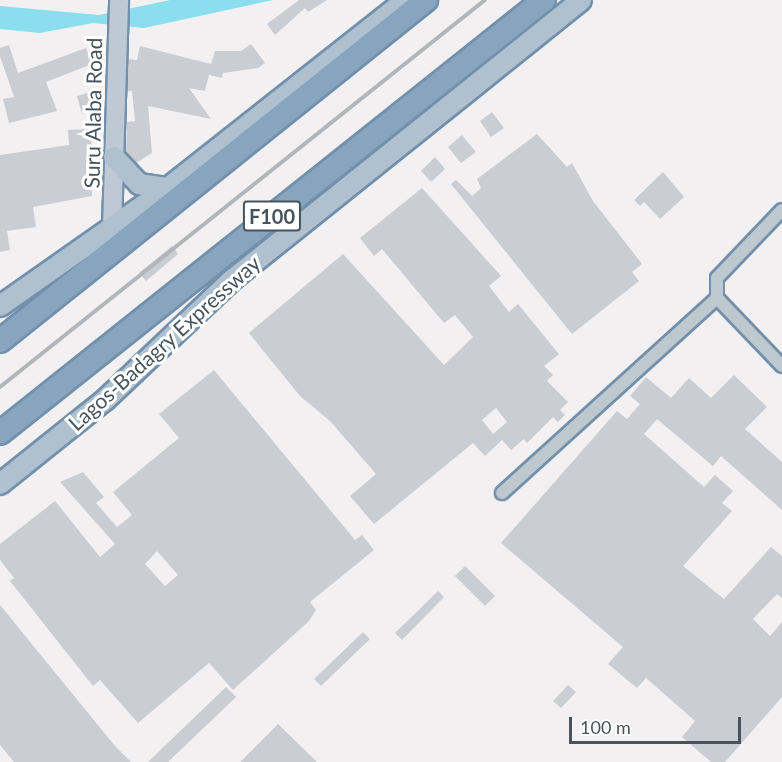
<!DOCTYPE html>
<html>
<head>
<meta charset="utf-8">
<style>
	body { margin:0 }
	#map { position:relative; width:782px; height:762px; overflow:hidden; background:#f2f0f0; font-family:Lato,sans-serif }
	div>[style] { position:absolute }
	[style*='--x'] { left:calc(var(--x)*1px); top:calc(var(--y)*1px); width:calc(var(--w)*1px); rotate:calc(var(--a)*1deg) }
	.water>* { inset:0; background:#8bdeed }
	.building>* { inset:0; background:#cacdd2 }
	.roads { filter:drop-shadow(2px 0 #7290ab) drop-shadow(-2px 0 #7290ab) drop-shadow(0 2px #7290ab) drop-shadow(0 -2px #7290ab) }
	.street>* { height:12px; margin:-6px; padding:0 6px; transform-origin:6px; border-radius:6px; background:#bdc8cf }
	.secondary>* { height:18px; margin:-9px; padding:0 9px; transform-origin:9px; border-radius:9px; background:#bdc9d4 }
	.primary>* { height:20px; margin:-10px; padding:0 10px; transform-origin:10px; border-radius:10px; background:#afc1cf }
	.highway>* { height:22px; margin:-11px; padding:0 11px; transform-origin:11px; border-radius:11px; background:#87a5bf }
	.rail>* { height:4px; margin:-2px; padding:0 2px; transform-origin:2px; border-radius:2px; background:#b2b5ba }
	span { translate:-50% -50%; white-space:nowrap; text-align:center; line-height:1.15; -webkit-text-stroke:6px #fff; paint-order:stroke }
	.shield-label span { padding:2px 4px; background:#fff; border:2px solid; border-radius:4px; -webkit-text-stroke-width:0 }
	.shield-label { font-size:20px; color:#47545d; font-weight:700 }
	.street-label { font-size:21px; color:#47545d }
	.scale { position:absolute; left:569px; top:717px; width:172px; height:27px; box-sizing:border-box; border:3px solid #47545d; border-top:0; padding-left:8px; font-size:18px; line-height:21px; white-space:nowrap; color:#47545d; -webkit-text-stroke:4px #fff; paint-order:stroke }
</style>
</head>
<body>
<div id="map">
	<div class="water">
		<div style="clip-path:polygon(170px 0,273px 0,144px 28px,93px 23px,40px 33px,0 29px,0 6px,99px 15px)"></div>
	</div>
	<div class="building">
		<div style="clip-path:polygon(299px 0,327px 0,308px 12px,305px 8px,275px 35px,267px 24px)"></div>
		<div style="clip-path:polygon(251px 44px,265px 63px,258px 68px,223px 73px,222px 78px,209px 75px,205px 91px,189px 88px,211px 119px,148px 106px,152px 153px,136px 163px,126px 152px,127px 122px,135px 121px,132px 91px,127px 91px,128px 59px,137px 60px,140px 46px,211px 64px,215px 51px,241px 51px)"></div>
		<div style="clip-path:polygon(9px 45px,18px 73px,86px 48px,92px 64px,46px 82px,57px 111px,9px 123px,3px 99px,14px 97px,0 56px,0 48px)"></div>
		<div style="clip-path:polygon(94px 91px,100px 110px,82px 114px,77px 96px)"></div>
		<div style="clip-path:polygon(492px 112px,504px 128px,491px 137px,480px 121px)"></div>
		<div style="clip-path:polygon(91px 129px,92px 196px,33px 207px,36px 227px,7px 231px,10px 250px,0 252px,0 155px,69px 145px,68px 130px)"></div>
		<div style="clip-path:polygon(537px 134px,567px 167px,572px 163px,593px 201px,642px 264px,632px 272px,639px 281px,572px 334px,451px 184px,456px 180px,472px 196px,481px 188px,477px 179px)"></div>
		<div style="clip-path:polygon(462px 135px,476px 152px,461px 163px,448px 147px)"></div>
		<div style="clip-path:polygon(435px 157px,445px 169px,431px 182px,421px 171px)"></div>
		<div style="clip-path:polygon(663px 172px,684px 197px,660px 219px,644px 202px,640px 206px,634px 200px)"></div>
		<div style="clip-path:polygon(evenodd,422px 188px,501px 276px,489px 286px,509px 312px,518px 304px,559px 354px,544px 366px,553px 375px,547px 381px,568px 402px,560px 410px,565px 415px,558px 422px,553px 417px,527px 443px,524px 439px,511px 450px,502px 440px,485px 456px,473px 443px,374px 524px,350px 496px,376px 474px,330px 421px,300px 396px,249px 333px,343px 254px,444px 365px,473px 337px,455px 315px,444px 323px,382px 249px,374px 256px,360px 238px,422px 188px,496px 408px,507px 422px,493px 434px,482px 420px,496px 408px)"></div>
		<div style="clip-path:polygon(172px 246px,178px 254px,146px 281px,139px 273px)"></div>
		<div style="clip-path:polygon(evenodd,214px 370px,355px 540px,362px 535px,374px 550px,310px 602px,316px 610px,309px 621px,233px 690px,209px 663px,138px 723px,100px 680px,93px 686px,10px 581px,14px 578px,0 560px,0 544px,55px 501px,100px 557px,115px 544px,60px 482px,83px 472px,104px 497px,96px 503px,117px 527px,132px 515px,113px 492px,179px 438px,159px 414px,214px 370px,157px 551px,178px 575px,165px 586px,145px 564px,157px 551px)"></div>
		<div style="clip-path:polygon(734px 375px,767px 407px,745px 429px,782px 462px,782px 510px,721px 456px,713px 466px,657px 419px,644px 434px,704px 487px,715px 475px,733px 491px,722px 503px,732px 511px,683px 566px,724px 599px,771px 547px,782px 556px,782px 598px,777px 594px,753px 619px,770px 636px,782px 622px,782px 697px,725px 762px,711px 762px,682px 737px,695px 721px,646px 678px,637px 688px,608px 664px,623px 647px,501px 543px,617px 411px,627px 419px,640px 404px,630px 396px,646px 377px,671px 398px,689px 378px,711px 398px)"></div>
		<div style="clip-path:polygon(465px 566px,495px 596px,485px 606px,455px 576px)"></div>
		<div style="clip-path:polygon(438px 591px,444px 597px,402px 640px,395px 633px)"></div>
		<div style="clip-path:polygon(0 605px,115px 746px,131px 762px,14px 762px,0 745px)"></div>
		<div style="clip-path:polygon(363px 632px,370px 639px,321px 686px,314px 679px)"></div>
		<div style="clip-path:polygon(568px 685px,576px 692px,561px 708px,553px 701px)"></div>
		<div style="clip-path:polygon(226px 687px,236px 697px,168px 762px,148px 762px)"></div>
		<div style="clip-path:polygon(278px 724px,317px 762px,240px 762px)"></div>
	</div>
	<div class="roads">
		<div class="street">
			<div style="--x:782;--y:210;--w:94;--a:133.7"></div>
			<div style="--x:717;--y:278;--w:20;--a:90"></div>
			<div style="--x:717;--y:298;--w:94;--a:46.3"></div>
			<div style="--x:502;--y:493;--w:290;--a:-42.2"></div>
		</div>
		<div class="secondary">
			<div style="--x:112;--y:227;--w:227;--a:-88.2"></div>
		</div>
		<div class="primary">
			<div style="--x:114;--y:157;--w:37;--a:47"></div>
			<div style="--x:139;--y:184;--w:29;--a:8"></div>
			<div style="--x:0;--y:306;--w:205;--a:-35.1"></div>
			<div style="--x:168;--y:188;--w:303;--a:-38.3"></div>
			<div style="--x:0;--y:484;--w:134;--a:-38.7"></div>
			<div style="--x:105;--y:400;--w:175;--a:-43.4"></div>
			<div style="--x:232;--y:280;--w:447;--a:-38.7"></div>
		</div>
		<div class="highway">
			<div style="--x:0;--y:341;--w:546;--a:-38.68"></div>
			<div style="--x:0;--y:433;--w:695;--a:-38.52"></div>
		</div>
	</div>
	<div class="rail">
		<div style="--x:0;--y:387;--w:620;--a:-38.59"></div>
	</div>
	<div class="shield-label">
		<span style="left:272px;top:216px">F100</span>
	</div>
	<div class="street-label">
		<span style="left:93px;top:113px;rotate:-89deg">Suru Alaba Road</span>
		<span style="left:164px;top:343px;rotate:-42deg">Lagos-Badagry Expressway</span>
	</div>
	<div class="scale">100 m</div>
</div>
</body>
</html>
